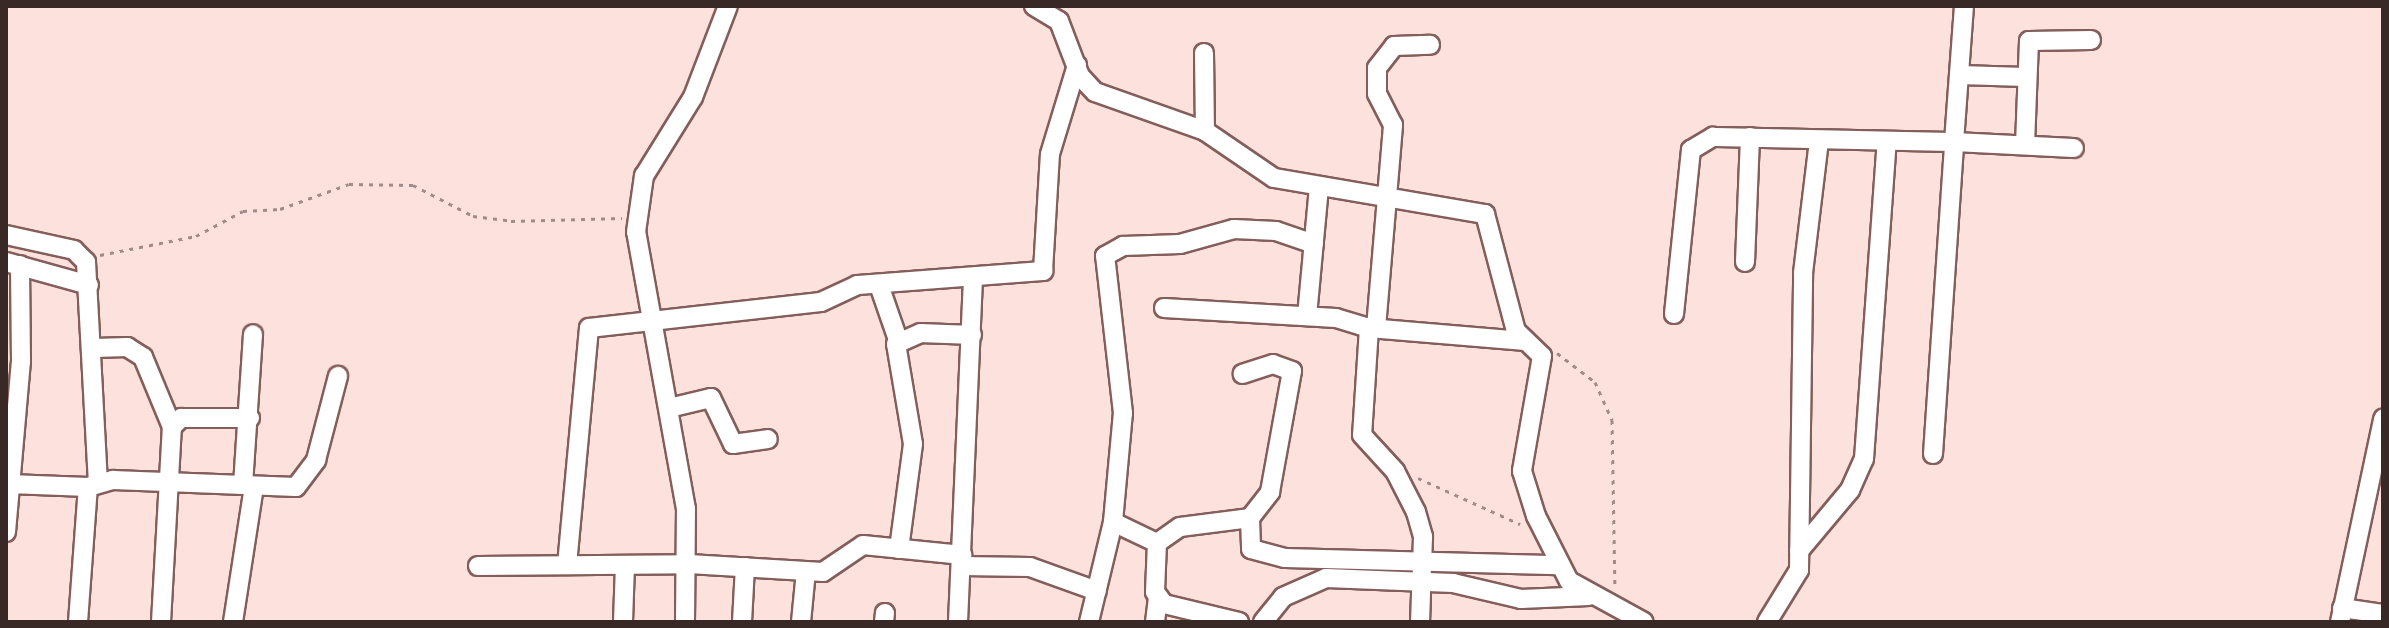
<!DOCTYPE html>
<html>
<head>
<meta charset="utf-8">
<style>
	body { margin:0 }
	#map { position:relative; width:2389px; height:628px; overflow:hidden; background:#fce1dd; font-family:Raleway,sans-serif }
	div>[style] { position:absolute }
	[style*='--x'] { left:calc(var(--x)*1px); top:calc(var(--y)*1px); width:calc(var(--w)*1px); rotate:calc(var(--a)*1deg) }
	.path>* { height:3px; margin-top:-1.5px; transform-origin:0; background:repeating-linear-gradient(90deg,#a18b88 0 4px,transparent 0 10px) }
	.roads { filter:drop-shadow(2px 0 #835e5a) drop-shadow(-2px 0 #835e5a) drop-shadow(0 2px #835e5a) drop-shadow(0 -2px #835e5a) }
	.minor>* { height:18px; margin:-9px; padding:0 9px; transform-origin:9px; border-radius:9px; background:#fff }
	span { translate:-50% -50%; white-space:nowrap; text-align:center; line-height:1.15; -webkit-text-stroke:6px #fce1dd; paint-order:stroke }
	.frame { position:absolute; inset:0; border:8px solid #382826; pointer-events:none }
</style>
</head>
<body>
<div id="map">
	<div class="path">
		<div style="--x:100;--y:255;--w:98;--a:-11.2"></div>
		<div style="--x:196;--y:236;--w:53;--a:-28"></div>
		<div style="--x:243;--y:211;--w:37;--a:-3"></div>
		<div style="--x:280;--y:209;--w:73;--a:-19.9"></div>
		<div style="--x:349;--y:184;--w:64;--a:0.9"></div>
		<div style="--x:413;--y:185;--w:68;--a:27.3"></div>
		<div style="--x:473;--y:216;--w:38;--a:7"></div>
		<div style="--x:511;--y:221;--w:111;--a:-1.5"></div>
		<div style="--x:1557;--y:353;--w:48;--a:37.3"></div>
		<div style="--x:1595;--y:382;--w:42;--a:65.9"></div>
		<div style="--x:1612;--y:420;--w:165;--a:89"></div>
		<div style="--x:1418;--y:478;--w:112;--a:24.3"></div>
	</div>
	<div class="roads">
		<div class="minor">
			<div style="--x:1034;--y:6;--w:29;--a:31"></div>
			<div style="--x:1059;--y:21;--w:59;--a:69.1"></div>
			<div style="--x:1080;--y:76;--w:22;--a:47"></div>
			<div style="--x:1095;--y:92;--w:117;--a:19.5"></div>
			<div style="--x:1205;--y:131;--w:83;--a:34.3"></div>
			<div style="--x:1274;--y:178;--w:214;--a:9.7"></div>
			<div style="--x:1485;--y:214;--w:121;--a:75.2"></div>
			<div style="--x:1516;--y:331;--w:36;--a:44"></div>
			<div style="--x:1542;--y:356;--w:117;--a:99.9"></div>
			<div style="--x:1522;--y:471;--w:47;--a:72.7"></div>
			<div style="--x:1536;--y:516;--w:73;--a:63.1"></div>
			<div style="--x:1569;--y:581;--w:85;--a:28.7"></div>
			<div style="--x:1204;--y:53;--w:78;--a:89.3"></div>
			<div style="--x:1960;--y:75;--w:65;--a:1.8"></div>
			<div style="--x:2025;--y:145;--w:104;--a:-87.8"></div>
			<div style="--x:2029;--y:41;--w:62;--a:-0.9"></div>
			<div style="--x:6;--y:235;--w:70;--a:12.4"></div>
			<div style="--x:74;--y:250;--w:17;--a:45"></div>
			<div style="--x:86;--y:262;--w:220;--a:86.9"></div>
			<div style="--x:6;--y:262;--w:86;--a:15.5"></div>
			<div style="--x:1745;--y:262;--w:125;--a:-87.7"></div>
			<div style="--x:879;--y:285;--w:58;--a:70.9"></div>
			<div style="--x:1164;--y:308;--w:172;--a:3.3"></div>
			<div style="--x:1336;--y:318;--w:34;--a:17"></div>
			<div style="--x:1369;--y:328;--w:107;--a:93.7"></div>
			<div style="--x:1362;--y:435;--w:49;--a:47.5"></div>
			<div style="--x:1395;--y:471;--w:46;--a:62.9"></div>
			<div style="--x:1416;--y:512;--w:26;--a:74"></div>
			<div style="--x:1423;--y:537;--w:85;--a:92"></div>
			<div style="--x:1674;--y:314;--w:165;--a:-84.1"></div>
			<div style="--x:1691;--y:150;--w:26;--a:-31"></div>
			<div style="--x:1713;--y:137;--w:241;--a:1.2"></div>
			<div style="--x:1954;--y:142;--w:136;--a:-85.8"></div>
			<div style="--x:1307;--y:316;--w:130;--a:-84.7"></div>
			<div style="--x:1369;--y:328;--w:157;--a:4.8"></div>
			<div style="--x:1376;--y:328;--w:204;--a:-85.2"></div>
			<div style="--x:1393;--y:125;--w:35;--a:-117"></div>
			<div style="--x:1377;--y:94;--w:26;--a:-90"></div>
			<div style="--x:1377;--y:68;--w:28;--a:-52"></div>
			<div style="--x:1394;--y:46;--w:36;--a:-2"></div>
			<div style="--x:95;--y:348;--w:32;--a:-2"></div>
			<div style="--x:127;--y:347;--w:19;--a:32"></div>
			<div style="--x:143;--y:357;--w:76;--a:67.5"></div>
			<div style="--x:669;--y:408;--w:43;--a:-13.4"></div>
			<div style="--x:711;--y:398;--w:51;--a:64.4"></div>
			<div style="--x:733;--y:444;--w:35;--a:-8"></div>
			<div style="--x:1933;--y:454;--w:313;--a:-86.1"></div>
			<div style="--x:1954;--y:142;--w:120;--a:2.9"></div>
			<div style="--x:9;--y:484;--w:79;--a:2.2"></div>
			<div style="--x:243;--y:485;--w:151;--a:-86.2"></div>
			<div style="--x:1250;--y:518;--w:31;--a:88"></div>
			<div style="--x:1251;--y:549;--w:35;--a:15"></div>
			<div style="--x:1285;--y:558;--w:274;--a:1.5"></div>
			<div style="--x:6;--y:532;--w:171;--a:-85"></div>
			<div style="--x:21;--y:362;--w:97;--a:-90.6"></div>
			<div style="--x:1157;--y:543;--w:28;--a:-35"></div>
			<div style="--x:1180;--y:527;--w:71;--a:-7.3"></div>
			<div style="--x:1250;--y:518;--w:33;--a:-52"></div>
			<div style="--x:1270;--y:492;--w:123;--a:-79.7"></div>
			<div style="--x:1292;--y:371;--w:20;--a:-160"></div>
			<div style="--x:1273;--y:364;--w:32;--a:162"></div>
			<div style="--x:899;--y:549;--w:106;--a:-82.4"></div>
			<div style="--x:913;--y:444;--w:101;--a:-99.6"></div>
			<div style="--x:896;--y:344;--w:27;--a:-24"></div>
			<div style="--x:921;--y:333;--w:51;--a:2.2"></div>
			<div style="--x:1799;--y:551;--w:80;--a:-50.1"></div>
			<div style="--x:1850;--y:490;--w:34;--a:-66"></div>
			<div style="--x:1864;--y:459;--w:318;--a:-85.9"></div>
			<div style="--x:567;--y:565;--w:238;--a:-84.7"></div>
			<div style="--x:589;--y:328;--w:233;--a:-6.4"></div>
			<div style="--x:821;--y:302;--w:40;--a:-25"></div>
			<div style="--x:857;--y:285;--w:187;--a:-4.3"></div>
			<div style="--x:1043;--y:271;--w:117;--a:-86.6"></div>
			<div style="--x:1050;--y:154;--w:93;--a:-73.1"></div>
			<div style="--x:478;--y:566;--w:211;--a:-0.5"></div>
			<div style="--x:689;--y:564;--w:134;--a:3.4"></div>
			<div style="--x:823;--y:572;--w:48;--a:-34"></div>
			<div style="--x:863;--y:545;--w:100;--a:5.7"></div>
			<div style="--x:961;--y:566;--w:69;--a:0.8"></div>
			<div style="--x:1030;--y:567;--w:71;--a:19.7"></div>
			<div style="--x:2342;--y:608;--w:41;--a:8.3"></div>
			<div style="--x:78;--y:622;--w:135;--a:-85.8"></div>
			<div style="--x:88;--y:487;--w:26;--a:-16"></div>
			<div style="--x:113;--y:480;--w:183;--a:2.2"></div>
			<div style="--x:296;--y:487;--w:34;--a:-53"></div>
			<div style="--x:316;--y:460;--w:87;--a:-75.3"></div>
			<div style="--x:161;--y:622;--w:195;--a:-86.8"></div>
			<div style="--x:172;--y:427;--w:13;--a:-45"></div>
			<div style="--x:181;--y:418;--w:69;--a:0"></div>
			<div style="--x:233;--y:622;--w:137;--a:-81.2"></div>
			<div style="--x:623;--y:622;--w:57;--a:-88"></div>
			<div style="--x:685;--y:622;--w:113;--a:-89.5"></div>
			<div style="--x:686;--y:509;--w:281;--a:-100.2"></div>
			<div style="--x:636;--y:232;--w:57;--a:-81.9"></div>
			<div style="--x:644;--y:176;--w:93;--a:-58.2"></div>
			<div style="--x:693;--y:97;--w:97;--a:-69"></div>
			<div style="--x:742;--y:622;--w:55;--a:-86.9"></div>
			<div style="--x:801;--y:622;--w:51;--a:-84.4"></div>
			<div style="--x:884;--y:622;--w:9;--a:-84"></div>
			<div style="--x:958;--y:622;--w:345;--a:-87.5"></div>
			<div style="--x:1089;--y:622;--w:103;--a:-76.5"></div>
			<div style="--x:1155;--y:622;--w:23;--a:-83"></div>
			<div style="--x:1239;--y:622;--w:77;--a:-166.5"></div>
			<div style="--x:1164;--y:604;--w:15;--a:-127"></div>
			<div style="--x:1155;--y:592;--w:49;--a:-87.7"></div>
			<div style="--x:1157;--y:543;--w:49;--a:-154.5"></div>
			<div style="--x:1113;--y:522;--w:109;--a:-84.8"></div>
			<div style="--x:1123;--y:413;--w:158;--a:-96.5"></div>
			<div style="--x:1105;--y:256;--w:21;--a:-29"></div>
			<div style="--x:1123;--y:246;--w:57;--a:-2"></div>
			<div style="--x:1180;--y:244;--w:56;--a:-15.5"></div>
			<div style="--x:1234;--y:229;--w:42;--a:2.7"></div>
			<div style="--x:1276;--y:231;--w:40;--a:18.9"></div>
			<div style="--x:1263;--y:622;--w:32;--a:-51"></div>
			<div style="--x:1283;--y:597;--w:47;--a:-23.8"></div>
			<div style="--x:1326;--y:578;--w:127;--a:2.3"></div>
			<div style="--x:1453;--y:583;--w:70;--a:13.2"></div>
			<div style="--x:1521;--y:599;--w:68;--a:-2.5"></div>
			<div style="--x:1767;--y:622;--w:61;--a:-58.4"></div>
			<div style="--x:1799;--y:570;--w:297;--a:-89.2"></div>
			<div style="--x:1803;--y:273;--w:134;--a:-83.1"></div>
			<div style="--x:2340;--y:622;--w:208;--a:-78"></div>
		</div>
	</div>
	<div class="frame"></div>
</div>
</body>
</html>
